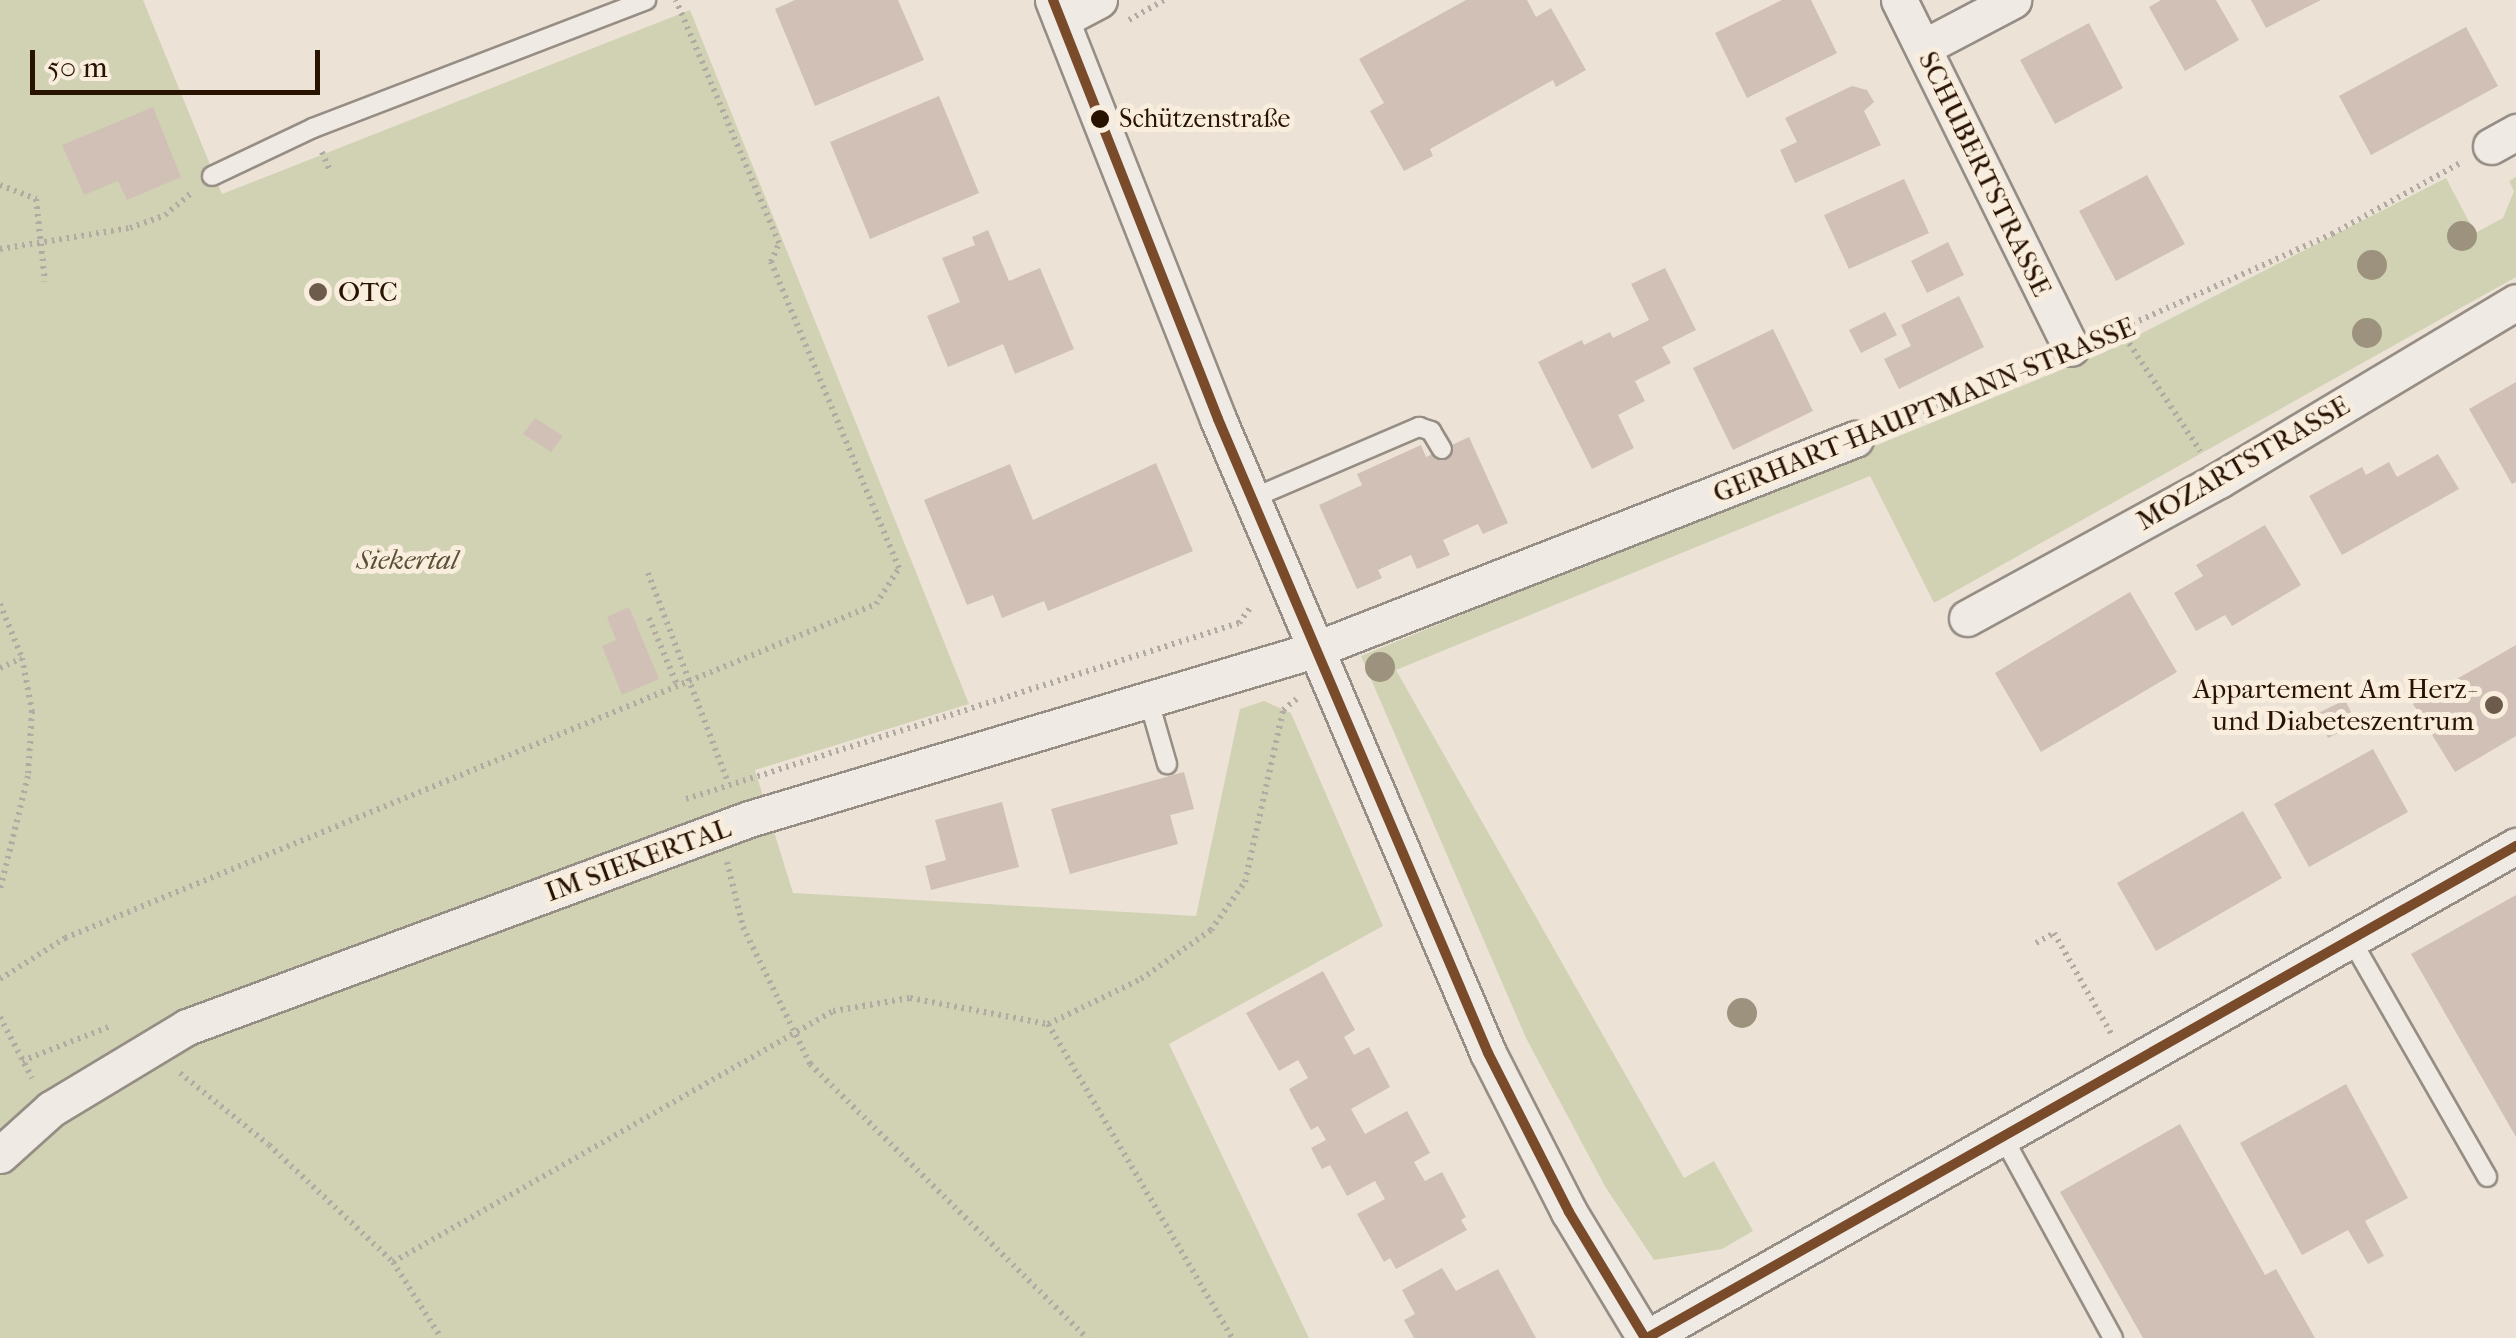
<!DOCTYPE html>
<html>
<head>
<meta charset="utf-8">
<style>
	body { margin:0 }
	#map { position:relative; width:2516px; height:1338px; overflow:hidden; background:#ece3d6; font-family:"IM FELL French Canon",serif }
	div>[style] { position:absolute }
	[style*='--x'] { left:calc(var(--x)*1px); top:calc(var(--y)*1px); width:calc(var(--w)*1px); rotate:calc(var(--a)*1deg) }
	.green>* { inset:0; background:#d1d2b4 }
	.building>* { inset:0; background:#d0c0b6 }
	.path>* { height:6px; margin-top:-3px; transform-origin:0; background:repeating-linear-gradient(90deg,#b1aba3 0 2.5px,transparent 0 7.5px) }
	.roads { filter:drop-shadow(2px 0 #968d84) drop-shadow(-2px 0 #968d84) drop-shadow(0 2px #968d84) drop-shadow(0 -2px #968d84) }
	.lane>* { height:18px; margin:-9px; padding:0 9px; transform-origin:9px; border-radius:9px; background:#efebe4 }
	.street>* { height:35px; margin:-17.5px; padding:0 17.5px; transform-origin:17.5px; border-radius:17.5px; background:#efebe4 }
	.bus-1>* { height:10px; margin:-5px; padding:0 5px; transform-origin:5px; border-radius:5px; background:#7a4b2a }
	.trees>* { width:30px; height:30px; margin:-15px; border-radius:50%; background:#9c927e }
	.dots>* { width:28px; height:28px; translate:-50% -50%; box-sizing:border-box; border:5px solid #f9edde; border-radius:50% }
	span { translate:-50% -50%; white-space:nowrap; text-align:center; line-height:1.15; -webkit-text-stroke:10px #f9edde; paint-order:stroke }
	.bus-label { font-size:26px; color:#281200 }
	.left { translate:0 -50%; text-align:left }
	.street-label { font-size:28px; color:#281200 }
	.poi-label { font-size:28px; color:#281200 }
	.right { translate:-100% -50%; text-align:right }
	.park-label { font-size:28px; color:#5b5036; font-style:italic }
	.scale { position:absolute; left:30px; top:50px; width:290px; height:45px; box-sizing:border-box; border:5px solid #281200; border-top:0; padding-left:12px; font-size:30px; line-height:35px; white-space:nowrap; color:#281200; -webkit-text-stroke:8px #f9edde; paint-order:stroke }
</style>
</head>
<body>
<div id="map">
	<div class="green">
		<div style="clip-path:polygon(0 0,143px 0,222px 194px,690px 10px,969px 704px,755px 770px,793px 893px,1196px 916px,1240px 709px,1264px 701px,1291px 713px,1383px 926px,1169px 1044px,1309px 1338px,0 1338px)"></div>
		<div style="clip-path:polygon(2516px 177px,2516px 277px,1934px 603px,1870px 476px,1396px 670px,1684px 1178px,1714px 1161px,1753px 1231px,1722px 1249px,1654px 1260px,1606px 1188px,1526px 1038px,1361px 656px,2105px 352px,2446px 178px,2475px 233px,2503px 218px,2514px 191px,2509px 181px)"></div>
	</div>
	<div class="building">
		<div style="clip-path:polygon(795px 0,898px 0,924px 60px,815px 106px,775px 9px)"></div>
		<div style="clip-path:polygon(1466px 0,1527px 0,1536px 17px,1551px 8px,1586px 70px,1556px 87px,1553px 80px,1430px 149px,1433px 156px,1404px 171px,1370px 111px,1384px 103px,1359px 59px)"></div>
		<div style="clip-path:polygon(1782px 0,1811px 0,1837px 53px,1747px 98px,1715px 33px)"></div>
		<div style="clip-path:polygon(2161px 0,2216px 0,2239px 40px,2185px 71px,2149px 7px)"></div>
		<div style="clip-path:polygon(2251px 0,2321px 0,2266px 28px)"></div>
		<div style="clip-path:polygon(2089px 23px,2123px 88px,2055px 124px,2020px 60px)"></div>
		<div style="clip-path:polygon(2466px 27px,2498px 86px,2371px 155px,2339px 96px)"></div>
		<div style="clip-path:polygon(1852px 86px,1867px 90px,1874px 102px,1864px 111px,1881px 145px,1795px 183px,1780px 150px,1797px 142px,1785px 118px)"></div>
		<div style="clip-path:polygon(939px 96px,979px 193px,870px 239px,830px 142px)"></div>
		<div style="clip-path:polygon(153px 107px,181px 177px,127px 200px,118px 181px,84px 195px,62px 145px)"></div>
		<div style="clip-path:polygon(2147px 175px,2185px 244px,2116px 281px,2079px 211px)"></div>
		<div style="clip-path:polygon(1904px 179px,1929px 233px,1849px 269px,1824px 215px)"></div>
		<div style="clip-path:polygon(988px 230px,1009px 281px,1040px 268px,1074px 349px,1015px 374px,1003px 344px,948px 367px,927px 316px,960px 302px,942px 258px,975px 245px,972px 237px)"></div>
		<div style="clip-path:polygon(1948px 242px,1964px 275px,1927px 293px,1911px 261px)"></div>
		<div style="clip-path:polygon(1665px 268px,1696px 330px,1662px 347px,1671px 363px,1635px 381px,1645px 401px,1618px 415px,1634px 448px,1592px 469px,1538px 362px,1582px 340px,1584px 345px,1610px 332px,1613px 338px,1649px 320px,1631px 284px)"></div>
		<div style="clip-path:polygon(1959px 296px,1984px 347px,1899px 389px,1884px 359px,1911px 346px,1901px 325px)"></div>
		<div style="clip-path:polygon(1885px 312px,1897px 335px,1861px 353px,1849px 330px)"></div>
		<div style="clip-path:polygon(1773px 329px,1813px 411px,1733px 450px,1693px 368px)"></div>
		<div style="clip-path:polygon(2516px 382px,2516px 482px,2512px 484px,2469px 409px)"></div>
		<div style="clip-path:polygon(535px 418px,563px 436px,551px 452px,523px 434px)"></div>
		<div style="clip-path:polygon(1469px 437px,1508px 523px,1483px 534px,1478px 524px,1443px 540px,1450px 555px,1417px 569px,1411px 555px,1378px 570px,1382px 578px,1357px 589px,1319px 505px,1362px 485px,1357px 474px,1421px 445px,1426px 457px)"></div>
		<div style="clip-path:polygon(2438px 454px,2459px 489px,2342px 555px,2309px 496px,2362px 467px,2366px 475px,2389px 462px,2397px 477px)"></div>
		<div style="clip-path:polygon(1156px 463px,1193px 551px,1048px 611px,1044px 601px,1002px 618px,993px 595px,967px 605px,924px 500px,1010px 464px,1033px 520px)"></div>
		<div style="clip-path:polygon(2265px 525px,2301px 585px,2232px 626px,2225px 615px,2196px 631px,2174px 593px,2203px 576px,2196px 565px)"></div>
		<div style="clip-path:polygon(2130px 592px,2177px 672px,2041px 752px,1995px 673px)"></div>
		<div style="clip-path:polygon(629px 607px,659px 679px,622px 695px,602px 646px,616px 640px,607px 617px)"></div>
		<div style="clip-path:polygon(2516px 645px,2516px 736px,2455px 772px,2413px 704px)"></div>
		<div style="clip-path:polygon(2345px 700px,2357px 724px,2328px 738px,2316px 714px)"></div>
		<div style="clip-path:polygon(2373px 749px,2408px 812px,2309px 867px,2274px 804px)"></div>
		<div style="clip-path:polygon(1184px 772px,1194px 809px,1170px 815px,1178px 844px,1070px 874px,1051px 809px)"></div>
		<div style="clip-path:polygon(1002px 802px,1019px 867px,931px 890px,925px 866px,946px 860px,935px 820px)"></div>
		<div style="clip-path:polygon(2243px 811px,2282px 878px,2156px 951px,2117px 883px)"></div>
		<div style="clip-path:polygon(2516px 895px,2516px 1137px,2411px 954px)"></div>
		<div style="clip-path:polygon(1323px 971px,1355px 1030px,1344px 1037px,1354px 1055px,1369px 1047px,1390px 1087px,1351px 1109px,1365px 1134px,1407px 1111px,1430px 1153px,1414px 1162px,1419px 1171px,1425px 1181px,1442px 1172px,1466px 1217px,1461px 1220px,1467px 1230px,1396px 1269px,1390px 1258px,1384px 1262px,1357px 1214px,1385px 1199px,1375px 1181px,1347px 1196px,1330px 1165px,1322px 1169px,1311px 1148px,1326px 1140px,1318px 1126px,1311px 1130px,1289px 1089px,1308px 1078px,1298px 1060px,1279px 1071px,1246px 1013px)"></div>
		<div style="clip-path:polygon(2346px 1084px,2408px 1198px,2365px 1221px,2384px 1256px,2368px 1264px,2348px 1230px,2302px 1255px,2240px 1143px)"></div>
		<div style="clip-path:polygon(2180px 1124px,2265px 1275px,2276px 1269px,2315px 1338px,2143px 1338px,2060px 1192px)"></div>
		<div style="clip-path:polygon(1442px 1268px,1456px 1291px,1498px 1269px,1536px 1338px,1414px 1338px,1404px 1320px,1415px 1314px,1402px 1290px)"></div>
	</div>
	<div class="path">
		<div style="--x:1129;--y:20;--w:40;--a:-29.7"></div>
		<div style="--x:322;--y:152;--w:21;--a:67"></div>
		<div style="--x:0;--y:185;--w:39;--a:21"></div>
		<div style="--x:36;--y:199;--w:83;--a:83.8"></div>
		<div style="--x:0;--y:249;--w:132;--a:-9.2"></div>
		<div style="--x:130;--y:228;--w:37;--a:-20"></div>
		<div style="--x:165;--y:215;--w:35;--a:-40"></div>
		<div style="--x:2121;--y:331;--w:144;--a:56.6"></div>
		<div style="--x:2105;--y:336;--w:249;--a:-24.2"></div>
		<div style="--x:2332;--y:234;--w:149;--a:-29"></div>
		<div style="--x:1888;--y:426;--w:163;--a:-22.3"></div>
		<div style="--x:648;--y:573;--w:224;--a:69.1"></div>
		<div style="--x:0;--y:604;--w:58;--a:67.8"></div>
		<div style="--x:22;--y:658;--w:54;--a:79.3"></div>
		<div style="--x:32;--y:711;--w:65;--a:93.5"></div>
		<div style="--x:28;--y:776;--w:117;--a:103.8"></div>
		<div style="--x:649;--y:618;--w:73;--a:67.3"></div>
		<div style="--x:0;--y:668;--w:24;--a:-24"></div>
		<div style="--x:686;--y:799;--w:580;--a:-17.65"></div>
		<div style="--x:1239;--y:623;--w:19;--a:-54"></div>
		<div style="--x:727;--y:862;--w:67;--a:76.2"></div>
		<div style="--x:743;--y:927;--w:153;--a:63.9"></div>
		<div style="--x:810;--y:1064;--w:390;--a:44.7"></div>
		<div style="--x:2036;--y:943;--w:21;--a:-29"></div>
		<div style="--x:2054;--y:933;--w:117;--a:60.4"></div>
		<div style="--x:0;--y:979;--w:77;--a:-32.2"></div>
		<div style="--x:65;--y:938;--w:877;--a:-22.38"></div>
		<div style="--x:876;--y:604;--w:43;--a:-57.4"></div>
		<div style="--x:899;--y:568;--w:332;--a:-112.7"></div>
		<div style="--x:771;--y:262;--w:21;--a:-67"></div>
		<div style="--x:779;--y:243;--w:264;--a:-113"></div>
		<div style="--x:0;--y:1017;--w:69;--a:62.3"></div>
		<div style="--x:1048;--y:1024;--w:364;--a:59.6"></div>
		<div style="--x:22;--y:1061;--w:96;--a:-21.5"></div>
		<div style="--x:180;--y:1073;--w:114;--a:39"></div>
		<div style="--x:269;--y:1145;--w:170;--a:43.3"></div>
		<div style="--x:393;--y:1262;--w:90;--a:57.7"></div>
		<div style="--x:393;--y:1262;--w:507;--a:-29.7"></div>
		<div style="--x:833;--y:1011;--w:78;--a:-9.6"></div>
		<div style="--x:910;--y:998;--w:140;--a:10.7"></div>
		<div style="--x:1048;--y:1024;--w:103;--a:-25.8"></div>
		<div style="--x:1141;--y:979;--w:85;--a:-35"></div>
		<div style="--x:1211;--y:930;--w:59;--a:-54.7"></div>
		<div style="--x:1245;--y:882;--w:176;--a:-77.5"></div>
		<div style="--x:1283;--y:710;--w:19;--a:-39"></div>
	</div>
	<div class="roads">
		<div class="lane">
			<div style="--x:212;--y:176;--w:112;--a:-25.4"></div>
			<div style="--x:313;--y:128;--w:357;--a:-21"></div>
			<div style="--x:1253;--y:498;--w:181;--a:-23.2"></div>
			<div style="--x:1419;--y:427;--w:13;--a:18"></div>
			<div style="--x:1431;--y:431;--w:21;--a:59"></div>
			<div style="--x:1148;--y:698;--w:69;--a:73.9"></div>
			<div style="--x:2352;--y:941;--w:272;--a:60.2"></div>
			<div style="--x:2004;--y:1139;--w:227;--a:61.3"></div>
		</div>
		<div class="street">
			<div style="--x:1053;--y:0;--w:450;--a:68.5"></div>
			<div style="--x:1218;--y:419;--w:689;--a:66.93"></div>
			<div style="--x:1488;--y:1053;--w:178;--a:63"></div>
			<div style="--x:1569;--y:1212;--w:147;--a:58.9"></div>
			<div style="--x:1899;--y:0;--w:388;--a:63.7"></div>
			<div style="--x:1061;--y:20;--w:43;--a:-27.8"></div>
			<div style="--x:1924;--y:47;--w:101;--a:-27.8"></div>
			<div style="--x:2491;--y:146;--w:29;--a:-29"></div>
			<div style="--x:1967;--y:618;--w:287;--a:-28.7"></div>
			<div style="--x:2219;--y:480;--w:346;--a:-30.9"></div>
			<div style="--x:0;--y:1155;--w:69;--a:-42"></div>
			<div style="--x:51;--y:1109;--w:159;--a:-31.1"></div>
			<div style="--x:187;--y:1027;--w:599;--a:-20.31"></div>
			<div style="--x:749;--y:819;--w:590;--a:-16.65"></div>
			<div style="--x:1314;--y:650;--w:581;--a:-21.31"></div>
			<div style="--x:1647;--y:1338;--w:999;--a:-29.52"></div>
		</div>
	</div>
	<div class="bus-1">
		<div style="--x:1053;--y:0;--w:450;--a:68.5"></div>
		<div style="--x:1218;--y:419;--w:689;--a:66.93"></div>
		<div style="--x:1488;--y:1053;--w:178;--a:63"></div>
		<div style="--x:1569;--y:1212;--w:147;--a:58.9"></div>
		<div style="--x:1647;--y:1338;--w:999;--a:-29.52"></div>
	</div>
	<div class="trees">
		<div style="left:2462px;top:236px"></div>
		<div style="left:2372px;top:265px"></div>
		<div style="left:2367px;top:333px"></div>
		<div style="left:1380px;top:667px"></div>
		<div style="left:1742px;top:1013px"></div>
	</div>
	<div class="dots">
		<div style="left:1100px;top:119px;background:#281200"></div>
		<div style="left:318px;top:292px;background:#6d5b4b"></div>
		<div style="left:2494px;top:705px;background:#6d5b4b"></div>
	</div>
	<div class="bus-label">
		<span class="left" style="left:1119px;top:119px">Schützenstraße</span>
	</div>
	<div class="street-label">
		<span style="left:1985px;top:174px;rotate:64deg">SCHUBERTSTRASSE</span>
		<span style="left:1924px;top:410px;rotate:-22deg">GERHART-HAUPTMANN-STRASSE</span>
		<span style="left:2243px;top:463px;rotate:-30deg">MOZARTSTRASSE</span>
		<span style="left:638px;top:860px;rotate:-20deg">IM SIEKERTAL</span>
	</div>
	<div class="poi-label">
		<span class="left" style="left:338px;top:292px">OTC</span>
		<span class="right" style="left:2474px;top:705px">Appartement Am Herz-<br>und Diabeteszentrum</span>
	</div>
	<div class="park-label">
		<span style="left:407px;top:560px">Siekertal</span>
	</div>
	<div class="scale">50 m</div>
</div>
</body>
</html>
